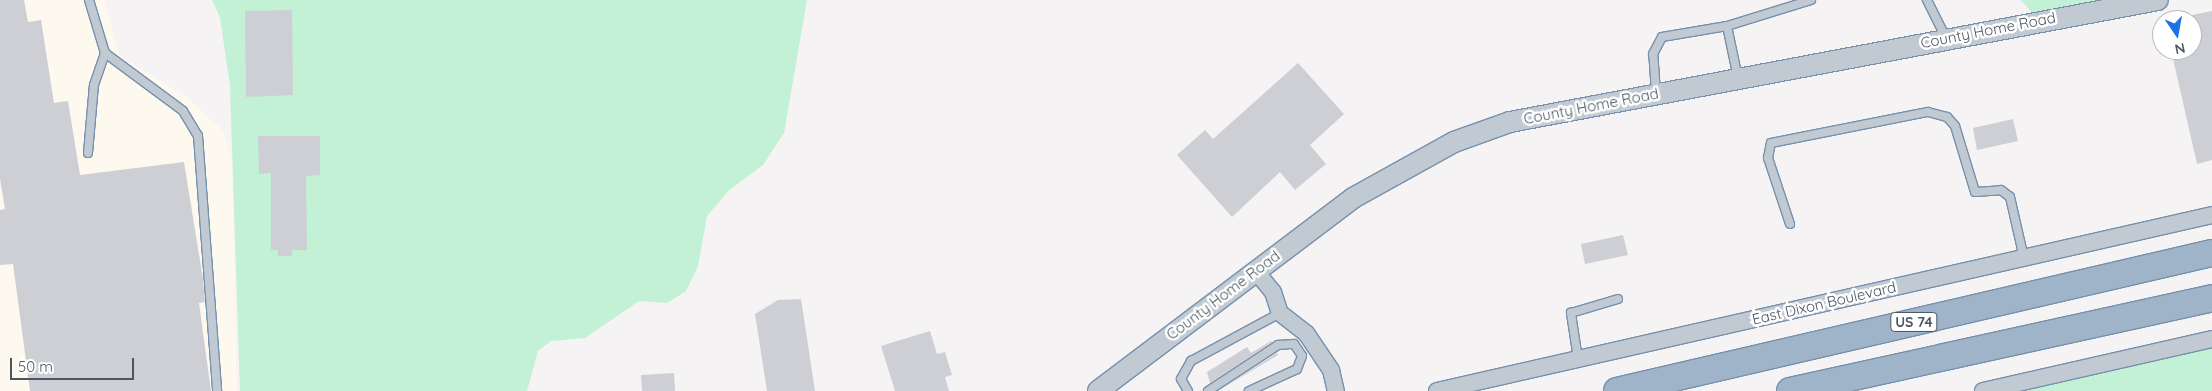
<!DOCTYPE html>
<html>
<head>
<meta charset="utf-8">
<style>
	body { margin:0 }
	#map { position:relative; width:2212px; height:391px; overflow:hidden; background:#f5f3f3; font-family:Quicksand,sans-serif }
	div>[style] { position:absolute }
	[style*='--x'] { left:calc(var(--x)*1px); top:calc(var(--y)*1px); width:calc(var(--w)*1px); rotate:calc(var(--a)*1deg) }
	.commercial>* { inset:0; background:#fdf9ef }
	.green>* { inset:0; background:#c3f1d5 }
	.building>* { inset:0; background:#cdcfd5 }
	.roads { filter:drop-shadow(1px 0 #7690ad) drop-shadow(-1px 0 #7690ad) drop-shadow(0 1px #7690ad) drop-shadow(0 -1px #7690ad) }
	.service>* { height:8px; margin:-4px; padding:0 4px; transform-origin:4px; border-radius:4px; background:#c1cad2 }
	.minor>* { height:16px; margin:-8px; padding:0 8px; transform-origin:8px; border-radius:8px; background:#c1cad2 }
	.tertiary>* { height:20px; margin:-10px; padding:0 10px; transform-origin:10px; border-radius:10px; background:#c1cad2 }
	.trunk>* { height:26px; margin:-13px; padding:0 13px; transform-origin:13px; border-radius:13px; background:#9fb4c9 }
	span { translate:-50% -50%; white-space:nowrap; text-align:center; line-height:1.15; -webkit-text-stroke:5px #fff; paint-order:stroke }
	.shield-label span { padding:1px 4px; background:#fff; border:1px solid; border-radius:4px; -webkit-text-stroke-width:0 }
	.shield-label { font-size:14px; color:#4a5661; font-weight:700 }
	.street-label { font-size:15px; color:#4a5661 }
	.north { position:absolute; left:2152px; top:10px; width:50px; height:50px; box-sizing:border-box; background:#fff; border:1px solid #b7bbc0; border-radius:50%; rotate:168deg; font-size:14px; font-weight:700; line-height:20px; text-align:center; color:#4a5661 }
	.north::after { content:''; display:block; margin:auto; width:18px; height:22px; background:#1a73e8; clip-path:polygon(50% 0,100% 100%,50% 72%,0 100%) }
	.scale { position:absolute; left:10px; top:358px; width:124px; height:22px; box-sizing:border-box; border:2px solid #4a5661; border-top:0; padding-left:6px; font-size:15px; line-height:18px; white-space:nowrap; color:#4a5661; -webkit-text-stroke:4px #fff; paint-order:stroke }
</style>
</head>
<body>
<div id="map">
	<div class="commercial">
		<div style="clip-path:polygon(0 0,105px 0,119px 55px,188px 98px,223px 131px,232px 158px,237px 391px,0 391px)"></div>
	</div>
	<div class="green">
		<div style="clip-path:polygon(212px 0,807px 0,784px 133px,763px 165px,729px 190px,707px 216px,698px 266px,686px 291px,667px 303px,639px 301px,585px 338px,551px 341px,538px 351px,527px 391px,240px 391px,230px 86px,220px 17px)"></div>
		<div style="clip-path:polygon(2021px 0,2158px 0,2039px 21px)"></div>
		<div style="clip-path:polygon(2212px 346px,2212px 391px,2028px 391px,2031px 389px)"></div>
	</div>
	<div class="building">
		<div style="clip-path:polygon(0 0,24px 0,28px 22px,41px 20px,54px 103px,68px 101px,80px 175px,184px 162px,203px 279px,205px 302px,199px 303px,211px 391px,30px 391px,13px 264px,0 265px,0 210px,5px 209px,0 179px)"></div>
		<div style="clip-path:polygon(292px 10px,293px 95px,246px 97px,245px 11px)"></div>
		<div style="clip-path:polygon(2212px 11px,2212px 160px,2197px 164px,2171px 50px,2192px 50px,2192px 15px)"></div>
		<div style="clip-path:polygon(1298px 63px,1344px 114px,1310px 145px,1326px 164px,1295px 190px,1280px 172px,1232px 217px,1177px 155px,1205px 130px,1213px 139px)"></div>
		<div style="clip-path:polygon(2013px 119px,2018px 141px,1977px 150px,1973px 128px)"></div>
		<div style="clip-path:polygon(258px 136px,320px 136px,320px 175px,306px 176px,307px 250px,292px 250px,292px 256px,278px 256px,278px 250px,271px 250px,271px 173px,259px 174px)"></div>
		<div style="clip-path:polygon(1623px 235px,1628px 255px,1585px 264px,1581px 244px)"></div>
		<div style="clip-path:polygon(801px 299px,815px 391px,767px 391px,755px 314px,778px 300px)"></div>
		<div style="clip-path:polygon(930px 331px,937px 354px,945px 352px,952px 375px,945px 377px,949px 391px,895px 391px,881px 346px)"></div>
		<div style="clip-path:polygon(1271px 341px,1272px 342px,1210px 383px,1207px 372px,1247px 347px,1251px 353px)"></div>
		<div style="clip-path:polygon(1277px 353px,1278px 355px,1218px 391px)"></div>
		<div style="clip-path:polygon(674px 373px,675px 391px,642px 391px,641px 375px)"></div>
	</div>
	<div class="roads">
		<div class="service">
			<div style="--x:89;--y:0;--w:55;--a:73.2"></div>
			<div style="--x:105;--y:53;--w:97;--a:36.6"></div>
			<div style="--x:183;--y:111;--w:29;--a:59"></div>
			<div style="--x:198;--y:136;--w:256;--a:85.7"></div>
			<div style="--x:1927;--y:0;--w:42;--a:63.4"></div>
			<div style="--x:1727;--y:26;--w:53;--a:78.1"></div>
			<div style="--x:1656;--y:93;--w:39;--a:-94"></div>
			<div style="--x:1653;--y:54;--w:19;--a:-62"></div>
			<div style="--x:1662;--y:37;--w:66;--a:-9.6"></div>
			<div style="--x:1727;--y:26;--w:88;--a:-17.2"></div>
			<div style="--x:88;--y:153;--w:68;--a:-85"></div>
			<div style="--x:94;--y:85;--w:34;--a:-71"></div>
			<div style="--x:1790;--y:224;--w:70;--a:-108.4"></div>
			<div style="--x:1768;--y:158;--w:15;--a:-79"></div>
			<div style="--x:1771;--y:143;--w:160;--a:-11.2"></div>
			<div style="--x:1928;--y:112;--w:20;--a:15"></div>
			<div style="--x:1947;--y:117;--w:12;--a:48"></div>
			<div style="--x:1955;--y:126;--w:69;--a:73.1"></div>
			<div style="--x:1975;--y:192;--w:26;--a:-4"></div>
			<div style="--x:2001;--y:190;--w:11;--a:38"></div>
			<div style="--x:2010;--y:197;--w:63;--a:77.1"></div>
			<div style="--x:1578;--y:359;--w:47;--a:-98.7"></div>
			<div style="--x:1571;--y:313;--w:49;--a:-16.6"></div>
			<div style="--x:1188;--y:391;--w:14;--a:-120"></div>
			<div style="--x:1181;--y:379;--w:21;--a:-61"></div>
			<div style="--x:1191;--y:361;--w:101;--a:-28.3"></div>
			<div style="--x:1208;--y:391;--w:84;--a:-33.3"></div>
			<div style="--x:1278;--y:345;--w:16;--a:-4"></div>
			<div style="--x:1294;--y:344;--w:14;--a:56"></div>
			<div style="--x:1302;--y:356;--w:14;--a:111"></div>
			<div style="--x:1297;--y:369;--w:53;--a:155.4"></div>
		</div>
		<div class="minor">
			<div style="--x:1255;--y:270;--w:28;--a:51"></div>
			<div style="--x:1273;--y:292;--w:22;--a:72"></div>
			<div style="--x:1280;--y:313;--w:33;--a:38"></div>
			<div style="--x:1306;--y:333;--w:45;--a:56"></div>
			<div style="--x:1331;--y:370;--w:22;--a:77"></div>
			<div style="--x:1437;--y:391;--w:795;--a:-12.79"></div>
			<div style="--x:1983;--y:391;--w:235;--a:-12.8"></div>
		</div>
		<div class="tertiary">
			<div style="--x:1098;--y:391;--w:320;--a:-37.1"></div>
			<div style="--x:1353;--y:198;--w:115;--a:-29"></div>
			<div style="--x:1454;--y:142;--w:59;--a:-19.7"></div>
			<div style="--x:1510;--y:122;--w:659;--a:-10.66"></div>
		</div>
		<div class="trunk">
			<div style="--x:1617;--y:391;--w:611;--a:-13.06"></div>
			<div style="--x:1790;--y:391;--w:432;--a:-12.4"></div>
		</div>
	</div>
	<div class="shield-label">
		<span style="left:1914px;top:322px">US 74</span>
	</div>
	<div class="street-label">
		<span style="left:1988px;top:30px;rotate:-11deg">County Home Road</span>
		<span style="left:1591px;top:106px;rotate:-11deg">County Home Road</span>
		<span style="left:1223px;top:295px;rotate:-37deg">County Home Road</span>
		<span style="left:1824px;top:303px;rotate:-13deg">East Dixon Boulevard</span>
	</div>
	<div class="north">N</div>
	<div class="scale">50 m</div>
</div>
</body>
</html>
